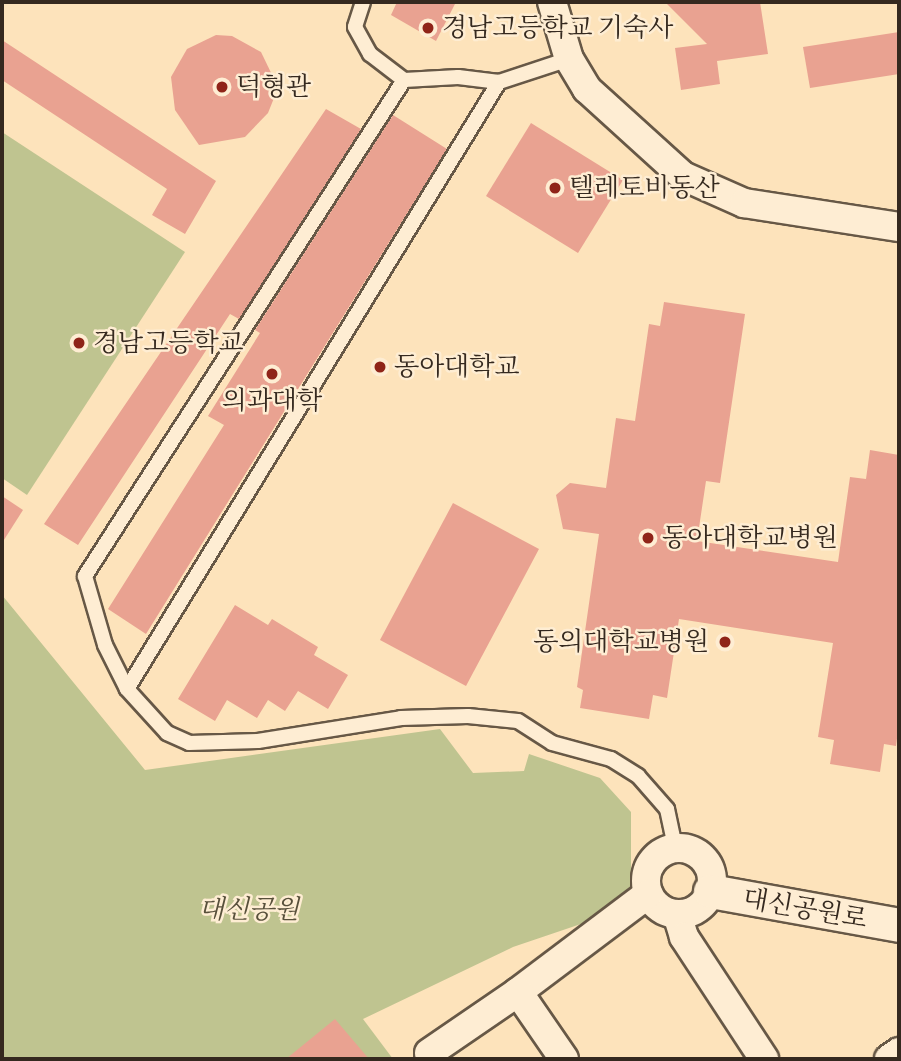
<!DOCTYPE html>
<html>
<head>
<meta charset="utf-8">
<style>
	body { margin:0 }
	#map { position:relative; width:901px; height:1061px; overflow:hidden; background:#fde3bb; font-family:"EB Garamond","Noto Serif KR",serif }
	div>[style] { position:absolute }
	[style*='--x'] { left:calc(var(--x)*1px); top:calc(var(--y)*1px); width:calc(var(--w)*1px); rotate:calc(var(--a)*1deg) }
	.green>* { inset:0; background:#bfc490 }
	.building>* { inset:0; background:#e9a291 }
	.roads { filter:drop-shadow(2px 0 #675846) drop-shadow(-2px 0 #675846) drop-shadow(0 2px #675846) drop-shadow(0 -2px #675846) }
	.service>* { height:14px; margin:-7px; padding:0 7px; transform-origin:7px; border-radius:7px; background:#feedd3 }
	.minor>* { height:28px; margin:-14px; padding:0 14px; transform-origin:14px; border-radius:14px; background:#feedd3 }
	.minor>.ring { margin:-14px; padding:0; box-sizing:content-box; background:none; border:28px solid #feedd3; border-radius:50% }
	.tertiary>* { height:33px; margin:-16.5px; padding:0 16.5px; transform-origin:16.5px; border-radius:16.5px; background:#feedd3 }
	.dots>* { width:19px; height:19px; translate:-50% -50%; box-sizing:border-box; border:4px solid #feedd3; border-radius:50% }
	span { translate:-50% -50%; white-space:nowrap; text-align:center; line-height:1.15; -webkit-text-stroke:5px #feedd3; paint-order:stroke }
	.poi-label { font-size:26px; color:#35291f }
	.left { translate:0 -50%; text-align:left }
	.right { translate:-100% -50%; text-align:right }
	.street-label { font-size:26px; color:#35291f }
	.park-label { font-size:26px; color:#58503b; font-style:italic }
	.frame { position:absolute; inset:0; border:4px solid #35291f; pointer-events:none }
</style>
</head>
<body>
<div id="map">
	<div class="green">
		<div style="clip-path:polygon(2px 132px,185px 252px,27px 495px,2px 478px)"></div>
		<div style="clip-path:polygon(2px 595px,145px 770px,440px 729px,473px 773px,524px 771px,529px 754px,600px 778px,631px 812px,631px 907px,513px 947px,363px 1019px,393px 1059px,2px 1059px)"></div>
	</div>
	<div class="building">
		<div style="clip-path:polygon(397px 2px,456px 2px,436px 41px,391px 15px)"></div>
		<div style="clip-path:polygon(665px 2px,760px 2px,768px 54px,717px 61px,720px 84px,681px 90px,675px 48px,707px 44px)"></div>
		<div style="clip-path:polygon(899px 32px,899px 74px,810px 88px,803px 47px)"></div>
		<div style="clip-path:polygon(216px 35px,232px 36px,261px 52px,275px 81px,274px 98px,268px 113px,245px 137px,199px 145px,175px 110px,171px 77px,187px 49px)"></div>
		<div style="clip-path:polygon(2px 40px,216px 181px,185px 234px,152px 215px,167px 189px,2px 80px)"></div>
		<div style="clip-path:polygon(326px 109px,361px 129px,239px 319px,230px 314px,78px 545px,44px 524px)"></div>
		<div style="clip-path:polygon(393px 115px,447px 149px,146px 634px,108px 609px,224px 425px,208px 416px,260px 333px,255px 330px)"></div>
		<div style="clip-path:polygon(531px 123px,623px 180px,578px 253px,486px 196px)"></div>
		<div style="clip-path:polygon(664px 302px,745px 314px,720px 483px,706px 481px,697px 541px,838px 562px,850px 477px,866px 479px,870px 450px,899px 455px,899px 723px,896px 746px,884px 744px,880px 772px,830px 764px,834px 740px,818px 737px,833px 643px,679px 619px,667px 698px,653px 695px,649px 719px,580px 708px,583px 690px,577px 687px,599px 534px,563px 529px,556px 495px,570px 483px,606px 488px,616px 418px,635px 421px,649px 324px,660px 326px)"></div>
		<div style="clip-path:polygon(2px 496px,23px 510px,2px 543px)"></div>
		<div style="clip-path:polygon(453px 503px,539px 549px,466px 686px,380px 640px)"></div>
		<div style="clip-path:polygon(235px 605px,268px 625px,272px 619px,318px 647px,314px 655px,348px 675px,328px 709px,298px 691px,285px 711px,268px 700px,257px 718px,227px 700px,215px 721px,178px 699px)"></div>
		<div style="clip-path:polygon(335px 1019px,369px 1059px,286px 1059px)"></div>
	</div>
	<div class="roads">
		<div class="service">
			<div style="--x:363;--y:2;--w:26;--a:108"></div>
			<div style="--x:355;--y:27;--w:31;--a:61"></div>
			<div style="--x:370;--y:54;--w:43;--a:37.4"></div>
			<div style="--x:569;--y:59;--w:74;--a:161.8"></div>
			<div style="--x:499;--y:82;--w:41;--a:-173"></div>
			<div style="--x:458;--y:77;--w:54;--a:176.8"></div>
			<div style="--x:404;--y:80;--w:590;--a:122.75"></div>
			<div style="--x:85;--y:576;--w:72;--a:73.8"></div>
			<div style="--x:105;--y:645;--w:49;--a:63.4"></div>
			<div style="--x:127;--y:689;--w:59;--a:47.7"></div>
			<div style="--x:167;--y:733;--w:24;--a:24"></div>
			<div style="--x:189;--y:743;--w:69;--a:-1.7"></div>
			<div style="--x:258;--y:741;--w:145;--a:-9.1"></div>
			<div style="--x:401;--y:718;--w:67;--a:-1.7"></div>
			<div style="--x:468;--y:716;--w:50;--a:5.7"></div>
			<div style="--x:518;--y:721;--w:40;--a:32.9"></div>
			<div style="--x:552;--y:743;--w:61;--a:15.2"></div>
			<div style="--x:611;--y:759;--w:32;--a:32"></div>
			<div style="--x:638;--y:776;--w:44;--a:48.7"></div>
			<div style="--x:667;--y:809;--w:40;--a:78"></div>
			<div style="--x:127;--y:689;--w:712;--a:-58.5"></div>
		</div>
		<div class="minor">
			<div style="--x:552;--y:2;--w:59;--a:73.4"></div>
			<div style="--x:569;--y:59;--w:35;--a:59"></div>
			<div style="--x:587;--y:89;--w:130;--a:42.2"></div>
			<div style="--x:683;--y:176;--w:67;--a:23.9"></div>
			<div style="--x:744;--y:203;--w:157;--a:8.8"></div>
			<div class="ring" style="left:646px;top:848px;width:38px;height:38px"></div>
			<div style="--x:677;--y:914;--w:24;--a:73"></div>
			<div style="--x:684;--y:937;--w:146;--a:56.7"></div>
			<div style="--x:518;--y:992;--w:163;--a:-37"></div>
			<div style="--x:429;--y:1053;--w:108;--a:-34.4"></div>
			<div style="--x:518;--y:992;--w:81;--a:55.5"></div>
			<div style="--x:889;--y:1059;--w:12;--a:-35"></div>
		</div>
		<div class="tertiary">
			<div style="--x:710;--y:891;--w:192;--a:10.2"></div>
		</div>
	</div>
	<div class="dots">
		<div style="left:428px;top:28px;background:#8f2418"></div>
		<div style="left:222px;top:87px;background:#8f2418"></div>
		<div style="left:555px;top:188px;background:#8f2418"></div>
		<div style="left:79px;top:343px;background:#8f2418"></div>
		<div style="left:380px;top:367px;background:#8f2418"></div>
		<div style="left:272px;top:374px;background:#8f2418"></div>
		<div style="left:648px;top:538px;background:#8f2418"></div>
		<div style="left:725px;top:642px;background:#8f2418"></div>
	</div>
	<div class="poi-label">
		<span class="left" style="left:442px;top:28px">경남고등학교 기숙사</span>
		<span class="left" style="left:236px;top:87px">덕형관</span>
		<span class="left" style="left:569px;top:188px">텔레토비동산</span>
		<span class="left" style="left:93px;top:343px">경남고등학교</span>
		<span class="left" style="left:394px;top:367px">동아대학교</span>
		<span style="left:272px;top:401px">의과대학</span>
		<span class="left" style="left:662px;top:538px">동아대학교병원</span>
		<span class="right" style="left:709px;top:642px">동의대학교병원</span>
	</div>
	<div class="street-label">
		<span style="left:805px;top:909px;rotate:10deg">대신공원로</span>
	</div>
	<div class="park-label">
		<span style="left:249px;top:910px">대신공원</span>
	</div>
	<div class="frame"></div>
</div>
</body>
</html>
